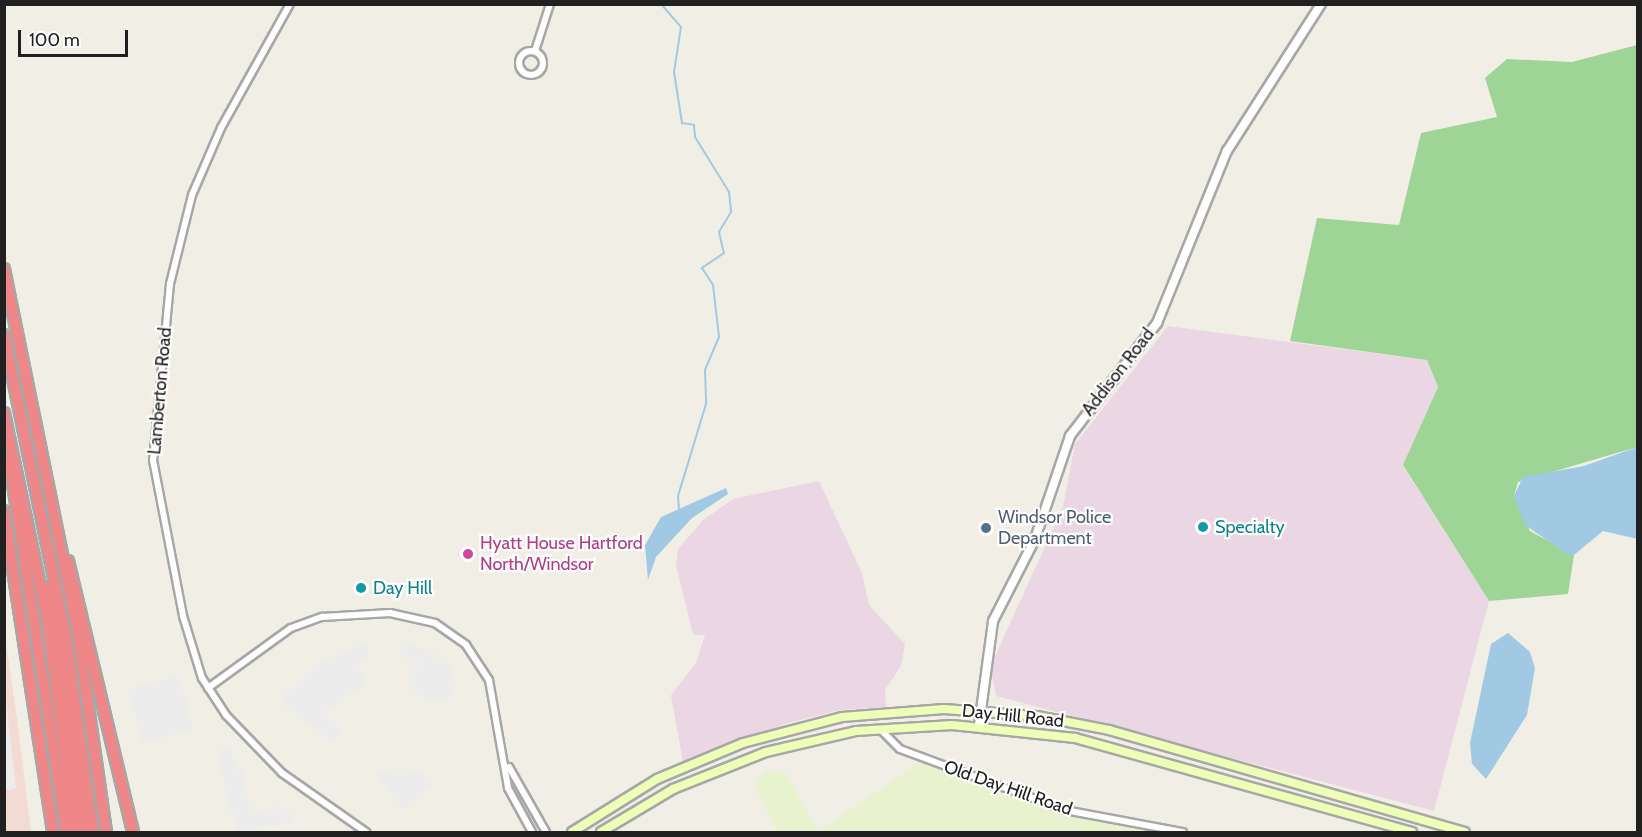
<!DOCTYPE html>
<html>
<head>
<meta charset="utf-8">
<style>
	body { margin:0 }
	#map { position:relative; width:1642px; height:837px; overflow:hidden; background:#f1efe5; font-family:Cabin,sans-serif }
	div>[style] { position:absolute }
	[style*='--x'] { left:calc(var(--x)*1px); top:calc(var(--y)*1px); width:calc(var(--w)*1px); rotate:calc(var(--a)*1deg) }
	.commercial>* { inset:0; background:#f3dad3 }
	.industrial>* { inset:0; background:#ebd7e4 }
	.farmland>* { inset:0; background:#e9f2cf }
	.forest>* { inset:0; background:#9ed496 }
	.parking>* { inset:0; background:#ececec }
	.water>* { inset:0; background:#a2c9e3 }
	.stream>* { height:2px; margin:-1px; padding:0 1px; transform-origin:1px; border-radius:1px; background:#a2c9e3 }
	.roads { filter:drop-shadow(2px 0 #a7a7a7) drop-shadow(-2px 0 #a7a7a7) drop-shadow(0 2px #a7a7a7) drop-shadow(0 -2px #a7a7a7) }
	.minor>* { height:6px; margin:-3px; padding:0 3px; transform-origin:3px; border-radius:3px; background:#fff }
	.minor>.ring { margin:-3px; padding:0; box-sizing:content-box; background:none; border:6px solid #fff; border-radius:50% }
	.tertiary>* { height:8px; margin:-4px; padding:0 4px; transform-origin:4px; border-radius:4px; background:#fff }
	.secondary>* { height:8px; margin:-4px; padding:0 4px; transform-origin:4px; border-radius:4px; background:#eeffb6 }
	.motorway>* { height:10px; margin:-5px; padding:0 5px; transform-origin:5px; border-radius:5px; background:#ef8687 }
	.dots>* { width:16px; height:16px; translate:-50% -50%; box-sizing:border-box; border:3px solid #fff; border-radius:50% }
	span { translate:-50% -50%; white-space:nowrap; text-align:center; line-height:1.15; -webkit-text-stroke:4.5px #fff; paint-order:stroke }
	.street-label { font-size:18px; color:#202020 }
	.service-label { font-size:18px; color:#4e5e75 }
	.left { translate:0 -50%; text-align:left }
	.culture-label { font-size:18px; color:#0d838f }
	.hotel-label { font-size:18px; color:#b23c85 }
	.frame { position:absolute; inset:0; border:6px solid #202020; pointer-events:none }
	.scale { position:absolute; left:18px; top:30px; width:110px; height:27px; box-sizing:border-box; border:3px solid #202020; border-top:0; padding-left:8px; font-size:18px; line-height:21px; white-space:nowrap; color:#202020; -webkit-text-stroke:4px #fff; paint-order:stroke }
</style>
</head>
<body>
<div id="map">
	<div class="commercial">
		<div style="clip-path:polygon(4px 629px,18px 726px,31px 832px,5px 832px)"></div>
	</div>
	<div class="industrial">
		<div style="clip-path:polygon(1168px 326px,1427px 360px,1438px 387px,1403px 466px,1489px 601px,1434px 811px,996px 696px,990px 667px,1063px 507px,1075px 444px)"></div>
		<div style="clip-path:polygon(819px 481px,862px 573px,869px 605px,905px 644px,901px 666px,885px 690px,886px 707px,840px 710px,788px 723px,683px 763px,671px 695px,696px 663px,705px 635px,693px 635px,676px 565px,678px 549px,703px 520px,733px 499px)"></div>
	</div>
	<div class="farmland">
		<div style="clip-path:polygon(922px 761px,1080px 815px,1176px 832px,777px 832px,754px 785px,766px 772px,785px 772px,818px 831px)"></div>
	</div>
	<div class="forest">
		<div style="clip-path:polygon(1637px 45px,1637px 447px,1518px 482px,1514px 496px,1530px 531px,1574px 555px,1568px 594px,1489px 601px,1403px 465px,1438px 387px,1427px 360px,1290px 341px,1317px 218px,1399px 225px,1421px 133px,1497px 117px,1485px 78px,1507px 59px,1572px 62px)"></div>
	</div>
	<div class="parking">
		<div style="clip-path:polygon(402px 640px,431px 651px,451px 667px,456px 681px,453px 696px,440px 702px,424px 700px,408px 685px,411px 666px,417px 669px,421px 662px,415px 665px,400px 654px)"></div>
		<div style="clip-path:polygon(366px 642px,370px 655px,356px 666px,367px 678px,364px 686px,323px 713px,318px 710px,343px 732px,334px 743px,283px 706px,282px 697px,316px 665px)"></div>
		<div style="clip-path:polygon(173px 677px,181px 682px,194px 730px,142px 743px,128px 688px)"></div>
		<div style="clip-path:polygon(4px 687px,16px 788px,9px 790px,4px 790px)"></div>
		<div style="clip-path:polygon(231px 747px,236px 769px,242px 769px,251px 810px,247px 816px,278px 805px,279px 810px,289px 808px,292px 822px,236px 832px,237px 815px,231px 815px,217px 750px)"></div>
		<div style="clip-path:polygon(380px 770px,394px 770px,395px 777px,418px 770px,434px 783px,403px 811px,376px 774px)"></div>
	</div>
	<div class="water">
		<div style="clip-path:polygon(1637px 447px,1637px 539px,1603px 531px,1574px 555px,1567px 554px,1525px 525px,1514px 496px,1523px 477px,1584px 466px)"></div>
		<div style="clip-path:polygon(726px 488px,728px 494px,692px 518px,656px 557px,648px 580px,645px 545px,661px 517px)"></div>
		<div style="clip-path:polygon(1508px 633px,1530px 652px,1535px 668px,1527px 715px,1486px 779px,1472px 764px,1470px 743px,1491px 644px)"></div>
	</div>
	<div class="stream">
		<div style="--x:661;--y:4;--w:30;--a:49"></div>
		<div style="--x:681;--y:27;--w:46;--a:98.8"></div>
		<div style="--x:674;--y:72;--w:52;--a:81.1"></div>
		<div style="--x:682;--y:123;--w:12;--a:9"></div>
		<div style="--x:694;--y:125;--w:12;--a:85"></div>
		<div style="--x:695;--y:137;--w:65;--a:58.3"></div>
		<div style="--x:729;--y:192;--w:20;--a:84"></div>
		<div style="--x:731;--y:212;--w:23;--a:121"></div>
		<div style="--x:719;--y:232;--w:22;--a:77"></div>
		<div style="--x:724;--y:253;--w:27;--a:146"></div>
		<div style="--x:702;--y:268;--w:20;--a:57"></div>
		<div style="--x:713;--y:285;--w:52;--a:83.4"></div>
		<div style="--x:719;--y:337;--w:36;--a:113"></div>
		<div style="--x:705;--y:370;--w:34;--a:88"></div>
		<div style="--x:706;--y:404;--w:96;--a:106.9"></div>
		<div style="--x:678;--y:496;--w:13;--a:86"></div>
	</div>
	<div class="roads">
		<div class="minor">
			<div style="--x:290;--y:4;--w:142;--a:119.1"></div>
			<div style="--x:221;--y:128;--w:73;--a:113.4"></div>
			<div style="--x:192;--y:195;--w:92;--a:103.9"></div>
			<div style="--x:170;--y:284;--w:177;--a:95.5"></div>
			<div style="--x:153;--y:460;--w:159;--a:79.1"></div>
			<div style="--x:183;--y:616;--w:65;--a:73"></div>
			<div style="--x:202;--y:678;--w:44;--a:57"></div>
			<div style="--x:226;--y:715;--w:81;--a:46"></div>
			<div style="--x:282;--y:773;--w:103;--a:35.1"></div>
			<div class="ring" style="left:519px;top:51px;width:18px;height:18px"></div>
			<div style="--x:535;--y:51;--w:49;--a:-72.3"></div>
			<div style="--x:208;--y:688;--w:102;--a:-35.9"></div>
			<div style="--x:291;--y:628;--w:33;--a:-20"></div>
			<div style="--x:322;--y:617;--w:68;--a:-3.4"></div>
			<div style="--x:390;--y:613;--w:46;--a:12.5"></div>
			<div style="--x:435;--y:623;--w:38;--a:35"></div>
			<div style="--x:466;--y:645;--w:42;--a:56.7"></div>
			<div style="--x:489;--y:680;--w:110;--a:80"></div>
			<div style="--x:508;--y:788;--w:50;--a:61.4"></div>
			<div style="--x:880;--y:729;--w:28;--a:45"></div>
			<div style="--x:900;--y:749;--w:176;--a:20.3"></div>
			<div style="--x:1065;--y:810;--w:120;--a:10.6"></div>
			<div style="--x:509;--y:767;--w:75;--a:60.4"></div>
		</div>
		<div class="tertiary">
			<div style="--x:979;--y:725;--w:105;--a:-82.3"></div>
			<div style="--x:993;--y:621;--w:92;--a:-62.9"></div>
			<div style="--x:1035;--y:539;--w:109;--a:-71.2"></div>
			<div style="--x:1070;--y:436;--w:143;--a:-52.4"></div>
			<div style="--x:1157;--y:323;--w:186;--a:-67.9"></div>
			<div style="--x:1227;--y:151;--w:174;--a:-57.4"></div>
		</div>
		<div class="secondary">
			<div style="--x:572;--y:832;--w:100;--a:-31.9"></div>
			<div style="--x:657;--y:779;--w:93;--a:-22.7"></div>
			<div style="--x:743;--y:743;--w:102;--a:-14.7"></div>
			<div style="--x:842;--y:717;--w:102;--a:-4.5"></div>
			<div style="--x:944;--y:709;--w:93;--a:4.3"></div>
			<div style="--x:1037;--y:716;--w:73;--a:11"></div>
			<div style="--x:1109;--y:730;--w:370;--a:16"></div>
			<div style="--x:601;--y:832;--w:84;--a:-30.8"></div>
			<div style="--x:673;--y:789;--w:100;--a:-21.7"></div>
			<div style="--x:766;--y:752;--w:92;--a:-13.1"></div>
			<div style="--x:856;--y:731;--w:96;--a:-3.6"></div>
			<div style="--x:952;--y:725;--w:124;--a:6"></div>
			<div style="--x:1075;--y:738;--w:350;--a:15.6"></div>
		</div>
		<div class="motorway">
			<div style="--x:4;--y:269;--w:366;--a:78.5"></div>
			<div style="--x:77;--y:628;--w:206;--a:81.9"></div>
			<div style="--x:4;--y:335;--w:302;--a:78.4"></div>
			<div style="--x:65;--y:631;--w:203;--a:82.1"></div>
			<div style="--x:4;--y:413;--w:209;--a:78.2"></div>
			<div style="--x:47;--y:618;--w:216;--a:82.5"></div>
			<div style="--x:9;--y:458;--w:378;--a:81.3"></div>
			<div style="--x:4;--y:511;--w:325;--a:81.3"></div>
			<div style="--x:68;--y:561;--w:279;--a:76.5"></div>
			<div style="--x:49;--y:587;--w:247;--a:81.9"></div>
		</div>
	</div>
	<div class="dots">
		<div style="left:1203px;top:527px;background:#0f9aa8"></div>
		<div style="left:986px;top:528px;background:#5c6f8a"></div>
		<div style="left:468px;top:554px;background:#d1479c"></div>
		<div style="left:361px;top:588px;background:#0f9aa8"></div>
	</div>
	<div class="street-label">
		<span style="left:1118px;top:372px;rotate:-52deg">Addison Road</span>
		<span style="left:160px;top:391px;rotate:-85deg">Lamberton Road</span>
		<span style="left:1013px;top:716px;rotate:6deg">Day Hill Road</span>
		<span style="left:1008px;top:788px;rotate:19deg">Old Day Hill Road</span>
	</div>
	<div class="service-label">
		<span class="left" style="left:998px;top:528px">Windsor Police<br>Department</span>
	</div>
	<div class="culture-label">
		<span class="left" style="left:1215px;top:527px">Specialty</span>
		<span class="left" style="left:373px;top:588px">Day Hill</span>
	</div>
	<div class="hotel-label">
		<span class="left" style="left:480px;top:554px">Hyatt House Hartford<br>North/Windsor</span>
	</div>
	<div class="frame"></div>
	<div class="scale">100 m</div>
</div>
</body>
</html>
